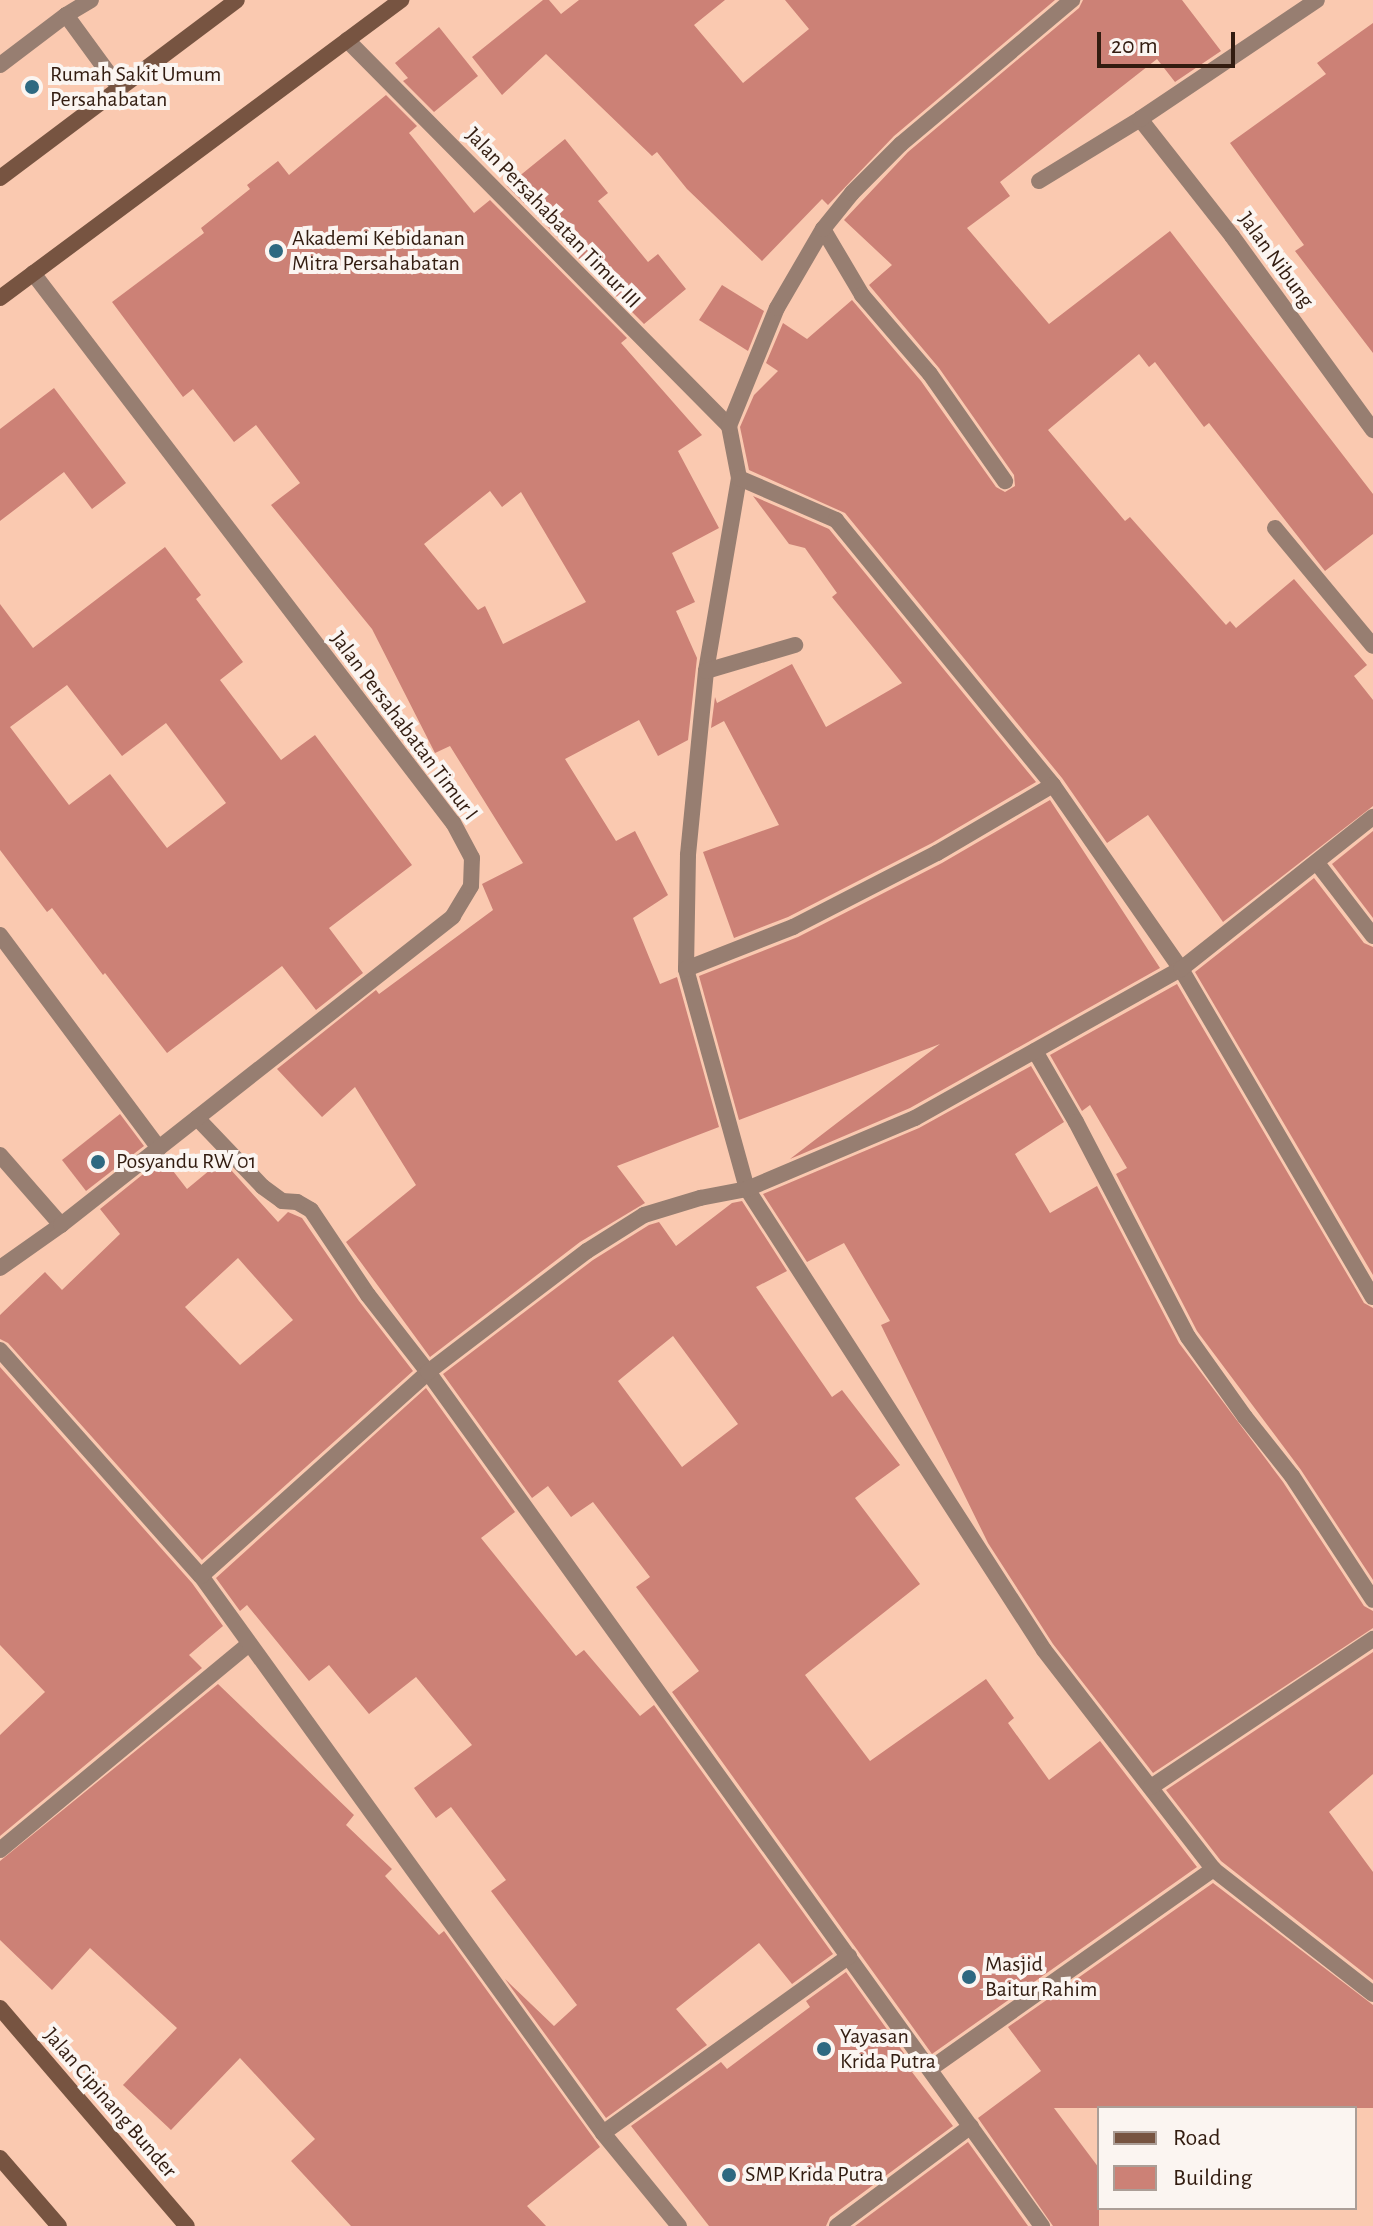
<!DOCTYPE html>
<html>
<head>
<meta charset="utf-8">
<style>
	body { margin:0 }
	#map { position:relative; width:1373px; height:2226px; overflow:hidden; background:#fac9b0; font-family:"Alegreya Sans",sans-serif }
	div>[style] { position:absolute }
	[style*='--x'] { left:calc(var(--x)*1px); top:calc(var(--y)*1px); width:calc(var(--w)*1px); rotate:calc(var(--a)*1deg) }
	.building>* { inset:0; background:#cc8176 }
	.lane>* { height:16px; margin:-8px; padding:0 8px; transform-origin:8px; border-radius:8px; background:#977e71 }
	.street>* { height:16px; margin:-8px; padding:0 8px; transform-origin:8px; border-radius:8px; background:#977e71 }
	.secondary>* { height:16px; margin:-8px; padding:0 8px; transform-origin:8px; border-radius:8px; background:#775441 }
	.dots>* { width:22px; height:22px; translate:-50% -50%; box-sizing:border-box; border:4px solid #fbf5f1; border-radius:50% }
	span { translate:-50% -50%; white-space:nowrap; text-align:center; line-height:1.15; -webkit-text-stroke:8px #fbf5f1; paint-order:stroke }
	.poi-label { font-size:22px; color:#321c10 }
	.left { translate:0 -50%; text-align:left }
	.street-label { font-size:22px; color:#321c10 }
	.legend { position:absolute; left:1097px; top:2106px; width:260px; height:104px; box-sizing:border-box; background:#fbf5f1; border:2px solid #ab9e97; margin:0; padding:10px 14px; list-style:none; font-size:24px; color:#321c10 }
	.legend li { display:flex; align-items:center; gap:16px; height:40px }
	.legend b { width:40px; border:2px solid #ab9e97 }
	.scale { position:absolute; left:1097px; top:32px; width:138px; height:36px; box-sizing:border-box; border:4px solid #321c10; border-top:0; padding-left:10px; font-size:24px; line-height:28px; white-space:nowrap; color:#321c10; -webkit-text-stroke:6px #fbf5f1; paint-order:stroke }
</style>
</head>
<body>
<div id="map">
	<div class="building">
		<div style="clip-path:polygon(543px 0,549px 0,561px 14px,579px 0,725px 0,694px 25px,743px 83px,809px 29px,785px 0,1055px 0,894px 136px,828px 205px,822px 199px,762px 261px,687px 189px,657px 152px,652px 156px,546px 54px,502px 95px,472px 57px)"></div>
		<div style="clip-path:polygon(1083px 0,1182px 0,1221px 51px,1175px 82px,1157px 59px,1000px 182px,1010px 196px,967px 228px,1049px 324px,1170px 231px,1373px 494px,1373px 534px,1325px 571px,1209px 423px,1204px 427px,1155px 362px,1149px 367px,1139px 354px,1048px 430px,1125px 521px,1130px 517px,1226px 625px,1230px 621px,1236px 628px,1294px 579px,1367px 665px,1354px 676px,1373px 700px,1373px 806px,1223px 922px,1148px 815px,1107px 843px,1062px 778px,845px 513px,749px 470px,740px 427px,754px 395px,778px 371px,766px 363px,783px 323px,807px 339px,852px 300px,921px 381px,996px 487px,1005px 492px,1015px 486px,1014px 475px,939px 368px,869px 285px,892px 265px,844px 220px,908px 152px,1079px 8px)"></div>
		<div style="clip-path:polygon(1373px 23px,1373px 353px,1295px 251px,1304px 245px,1230px 143px,1326px 74px,1317px 63px)"></div>
		<div style="clip-path:polygon(439px 27px,478px 76px,434px 112px,403px 81px,408px 78px,395px 63px)"></div>
		<div style="clip-path:polygon(evenodd,386px 95px,417px 126px,409px 133px,474px 213px,490px 200px,627px 338px,621px 343px,702px 435px,678px 451px,719px 528px,672px 553px,695px 602px,676px 611px,697px 658px,688px 740px,658px 756px,639px 720px,565px 759px,616px 841px,635px 831px,668px 895px,633px 918px,660px 984px,677px 977px,719px 1127px,617px 1166px,645px 1203px,580px 1242px,430px 1357px,346px 1242px,416px 1185px,355px 1087px,322px 1117px,277px 1069px,376px 990px,379px 994px,493px 910px,482px 884px,523px 863px,450px 746px,435px 753px,372px 629px,271px 505px,300px 483px,256px 425px,234px 442px,193px 389px,183px 397px,112px 302px,204px 233px,201px 228px,250px 189px,247px 185px,278px 161px,289px 175px,386px 95px,490px 491px,502px 507px,521px 492px,586px 602px,503px 644px,485px 606px,478px 610px,424px 544px,490px 491px)"></div>
		<div style="clip-path:polygon(565px 139px,608px 193px,598px 201px,648px 262px,658px 254px,686px 289px,644px 324px,507px 186px)"></div>
		<div style="clip-path:polygon(722px 285px,764px 311px,748px 351px,699px 320px)"></div>
		<div style="clip-path:polygon(54px 388px,126px 483px,92px 509px,64px 472px,0 521px,0 429px)"></div>
		<div style="clip-path:polygon(753px 496px,829px 529px,1036px 782px,932px 843px,788px 917px,734px 938px,703px 852px,779px 825px,724px 721px,711px 728px,715px 697px,717px 703px,792px 664px,826px 727px,902px 683px,832px 597px,837px 593px,805px 548px,789px 544px)"></div>
		<div style="clip-path:polygon(evenodd,165px 547px,201px 595px,196px 599px,243px 662px,220px 680px,281px 760px,315px 735px,412px 865px,329px 928px,363px 973px,316px 1010px,282px 966px,167px 1053px,105px 973px,103px 975px,52px 908px,47px 912px,0 850px,0 604px,33px 648px,165px 547px,67px 685px,122px 756px,166px 723px,226px 803px,167px 848px,110px 774px,69px 805px,10px 727px,67px 685px)"></div>
		<div style="clip-path:polygon(1050px 800px,1160px 968px,910px 1108px,790px 1159px,940px 1044px,739px 1120px,699px 976px,798px 937px,942px 863px)"></div>
		<div style="clip-path:polygon(1373px 831px,1373px 918px,1332px 864px)"></div>
		<div style="clip-path:polygon(1314px 878px,1364px 943px,1373px 947px,1373px 1275px,1195px 972px)"></div>
		<div style="clip-path:polygon(1177px 984px,1364px 1303px,1373px 1308px,1373px 1580px,1301px 1470px,1197px 1331px,1116px 1174px,1127px 1168px,1090px 1105px,1082px 1111px,1050px 1055px)"></div>
		<div style="clip-path:polygon(1031px 1066px,1064px 1122px,1015px 1154px,1050px 1213px,1097px 1186px,1179px 1343px,1283px 1482px,1364px 1606px,1373px 1611px,1373px 1628px,1153px 1773px,1053px 1644px,988px 1543px,881px 1325px,890px 1321px,844px 1243px,807px 1262px,763px 1194px,919px 1128px)"></div>
		<div style="clip-path:polygon(120px 1114px,144px 1146px,86px 1191px,62px 1160px)"></div>
		<div style="clip-path:polygon(evenodd,163px 1158px,187px 1189px,222px 1160px,278px 1222px,288px 1212px,302px 1218px,359px 1301px,413px 1371px,202px 1560px,8px 1343px,0 1339px,0 1315px,45px 1272px,62px 1290px,120px 1234px,100px 1209px,163px 1158px,238px 1258px,293px 1320px,240px 1365px,185px 1307px,238px 1258px)"></div>
		<div style="clip-path:polygon(evenodd,742px 1201px,787px 1271px,756px 1287px,832px 1397px,842px 1390px,900px 1465px,855px 1498px,920px 1584px,805px 1675px,870px 1761px,986px 1679px,1014px 1718px,1008px 1723px,1049px 1780px,1100px 1741px,1197px 1867px,932px 2054px,672px 1692px,699px 1671px,636px 1587px,650px 1577px,593px 1502px,571px 1517px,548px 1486px,532px 1498px,443px 1374px,593px 1260px,649px 1225px,659px 1222px,676px 1246px,732px 1203px,742px 1201px,673px 1336px,738px 1424px,682px 1467px,618px 1381px,673px 1336px)"></div>
		<div style="clip-path:polygon(0 1367px,192px 1583px,223px 1626px,189px 1655px,202px 1668px,0 1836px,0 1735px,45px 1692px,0 1645px)"></div>
		<div style="clip-path:polygon(426px 1388px,515px 1512px,481px 1538px,576px 1656px,584px 1650px,640px 1716px,654px 1705px,833px 1954px,792px 1984px,759px 1943px,676px 2009px,707px 2045px,606px 2118px,505px 1979px,554px 2026px,577px 2005px,491px 1891px,506px 1880px,451px 1807px,436px 1818px,414px 1788px,472px 1745px,416px 1677px,369px 1714px,329px 1665px,309px 1681px,247px 1605px,240px 1611px,216px 1578px)"></div>
		<div style="clip-path:polygon(1373px 1652px,1373px 1774px,1329px 1812px,1373px 1872px,1373px 1980px,1221px 1861px,1166px 1790px)"></div>
		<div style="clip-path:polygon(218px 1684px,354px 1815px,346px 1825px,392px 1869px,385px 1876px,439px 1935px,444px 1931px,600px 2147px,527px 2206px,546px 2226px,351px 2226px,291px 2161px,315px 2139px,240px 2058px,171px 2130px,123px 2085px,177px 2028px,90px 1948px,52px 1990px,0 1940px,0 1861px)"></div>
		<div style="clip-path:polygon(1213px 1883px,1373px 2005px,1373px 2108px,1054px 2108px,1099px 2168px,1099px 2226px,1053px 2226px,978px 2118px,1041px 2071px,1008px 2027px)"></div>
		<div style="clip-path:polygon(846px 1972px,916px 2070px,912px 2072px,953px 2126px,830px 2217px,826px 2226px,709px 2226px,631px 2126px,721px 2062px,727px 2069px,810px 2007px,806px 2001px)"></div>
		<div style="clip-path:polygon(968px 2142px,1028px 2226px,855px 2226px)"></div>
	</div>
	<div class="lane">
		<div style="--x:66;--y:15;--w:29;--a:-31"></div>
		<div style="--x:0;--y:65;--w:83;--a:-37.1"></div>
		<div style="--x:66;--y:15;--w:92;--a:53.9"></div>
	</div>
	<div class="street">
		<div style="--x:347;--y:40;--w:543;--a:45.3"></div>
		<div style="--x:1140;--y:119;--w:149;--a:51.8"></div>
		<div style="--x:1232;--y:236;--w:240;--a:54"></div>
		<div style="--x:1039;--y:181;--w:119;--a:-31.5"></div>
		<div style="--x:1140;--y:119;--w:213;--a:-33.9"></div>
		<div style="--x:823;--y:229;--w:77;--a:59.4"></div>
		<div style="--x:862;--y:295;--w:104;--a:49.3"></div>
		<div style="--x:930;--y:374;--w:131;--a:55"></div>
		<div style="--x:729;--y:426;--w:53;--a:79.1"></div>
		<div style="--x:739;--y:478;--w:196;--a:99.7"></div>
		<div style="--x:706;--y:671;--w:185;--a:95.6"></div>
		<div style="--x:688;--y:855;--w:114;--a:91"></div>
		<div style="--x:686;--y:969;--w:228;--a:74.5"></div>
		<div style="--x:747;--y:1189;--w:548;--a:57.21"></div>
		<div style="--x:1044;--y:1650;--w:277;--a:52.3"></div>
		<div style="--x:1213;--y:1869;--w:203;--a:38"></div>
		<div style="--x:729;--y:426;--w:127;--a:-67.9"></div>
		<div style="--x:777;--y:308;--w:91;--a:-59.8"></div>
		<div style="--x:823;--y:229;--w:46;--a:-51.1"></div>
		<div style="--x:852;--y:193;--w:69;--a:-45"></div>
		<div style="--x:901;--y:144;--w:224;--a:-40.1"></div>
		<div style="--x:739;--y:478;--w:106;--a:23.4"></div>
		<div style="--x:836;--y:520;--w:343;--a:50.7"></div>
		<div style="--x:1053;--y:785;--w:224;--a:55.2"></div>
		<div style="--x:1181;--y:969;--w:380;--a:59.7"></div>
		<div style="--x:1275;--y:528;--w:153;--a:50.3"></div>
		<div style="--x:706;--y:671;--w:93;--a:-16.3"></div>
		<div style="--x:1317;--y:863;--w:92;--a:52.5"></div>
		<div style="--x:0;--y:935;--w:266;--a:53.3"></div>
		<div style="--x:686;--y:969;--w:115;--a:-21.4"></div>
		<div style="--x:793;--y:927;--w:162;--a:-27.2"></div>
		<div style="--x:937;--y:853;--w:134;--a:-30.4"></div>
		<div style="--x:1035;--y:1051;--w:82;--a:60"></div>
		<div style="--x:1076;--y:1122;--w:242;--a:62.5"></div>
		<div style="--x:1188;--y:1337;--w:98;--a:54.5"></div>
		<div style="--x:1245;--y:1417;--w:75;--a:51.5"></div>
		<div style="--x:1292;--y:1476;--w:148;--a:56.8"></div>
		<div style="--x:197;--y:1118;--w:95;--a:46.3"></div>
		<div style="--x:263;--y:1187;--w:24;--a:36"></div>
		<div style="--x:282;--y:1201;--w:15;--a:4"></div>
		<div style="--x:297;--y:1202;--w:16;--a:30"></div>
		<div style="--x:311;--y:1210;--w:102;--a:56.2"></div>
		<div style="--x:368;--y:1295;--w:98;--a:52.1"></div>
		<div style="--x:428;--y:1372;--w:1052;--a:54.29"></div>
		<div style="--x:0;--y:1155;--w:93;--a:48.9"></div>
		<div style="--x:0;--y:1268;--w:75;--a:-35.2"></div>
		<div style="--x:61;--y:1225;--w:499;--a:-38.2"></div>
		<div style="--x:453;--y:916;--w:35;--a:-59"></div>
		<div style="--x:471;--y:886;--w:28;--a:-88"></div>
		<div style="--x:472;--y:858;--w:40;--a:-118"></div>
		<div style="--x:453;--y:823;--w:692;--a:-127.37"></div>
		<div style="--x:0;--y:1350;--w:302;--a:48.4"></div>
		<div style="--x:1151;--y:1787;--w:267;--a:-33.7"></div>
		<div style="--x:0;--y:1850;--w:323;--a:-39.6"></div>
		<div style="--x:930;--y:2069;--w:347;--a:-35.2"></div>
		<div style="--x:603;--y:2133;--w:303;--a:-35.7"></div>
		<div style="--x:679;--y:2226;--w:120;--a:-129.3"></div>
		<div style="--x:603;--y:2133;--w:687;--a:-125.82"></div>
		<div style="--x:201;--y:1576;--w:305;--a:-41.9"></div>
		<div style="--x:428;--y:1372;--w:200;--a:-37.3"></div>
		<div style="--x:587;--y:1251;--w:67;--a:-32.3"></div>
		<div style="--x:644;--y:1215;--w:59;--a:-16.9"></div>
		<div style="--x:700;--y:1198;--w:48;--a:-10.8"></div>
		<div style="--x:747;--y:1189;--w:182;--a:-22.9"></div>
		<div style="--x:915;--y:1118;--w:305;--a:-29.3"></div>
		<div style="--x:1181;--y:969;--w:245;--a:-38.4"></div>
		<div style="--x:837;--y:2226;--w:167;--a:-36.7"></div>
	</div>
	<div class="secondary">
		<div style="--x:0;--y:178;--w:296;--a:-36.9"></div>
		<div style="--x:0;--y:298;--w:500;--a:-36.6"></div>
		<div style="--x:0;--y:2008;--w:287;--a:49.4"></div>
		<div style="--x:0;--y:2158;--w:90;--a:49.1"></div>
	</div>
	<div class="dots">
		<div style="left:32px;top:87px;background:#2e6981"></div>
		<div style="left:276px;top:251px;background:#2e6981"></div>
		<div style="left:98px;top:1162px;background:#2e6981"></div>
		<div style="left:969px;top:1977px;background:#2e6981"></div>
		<div style="left:824px;top:2049px;background:#2e6981"></div>
		<div style="left:729px;top:2175px;background:#2e6981"></div>
	</div>
	<div class="poi-label">
		<span class="left" style="left:50px;top:87px">Rumah Sakit Umum<br>Persahabatan</span>
		<span class="left" style="left:292px;top:251px">Akademi Kebidanan<br>Mitra Persahabatan</span>
		<span class="left" style="left:116px;top:1162px">Posyandu RW 01</span>
		<span class="left" style="left:985px;top:1977px">Masjid<br>Baitur Rahim</span>
		<span class="left" style="left:840px;top:2049px">Yayasan<br>Krida Putra</span>
		<span class="left" style="left:745px;top:2175px">SMP Krida Putra</span>
	</div>
	<div class="street-label">
		<span style="left:553px;top:218px;rotate:46deg">Jalan Persahabatan Timur III</span>
		<span style="left:1276px;top:260px;rotate:54deg">Jalan Nibung</span>
		<span style="left:404px;top:726px;rotate:53deg">Jalan Persahabatan Timur I</span>
		<span style="left:110px;top:2103px;rotate:49deg">Jalan Cipinang Bunder</span>
	</div>
	<ul class="legend">
	<li><b style="height:10px;background:#775441"></b>Road</li>
	<li><b style="height:22px;background:#cc8176"></b>Building</li>
	</ul>
	<div class="scale">20 m</div>
</div>
</body>
</html>
